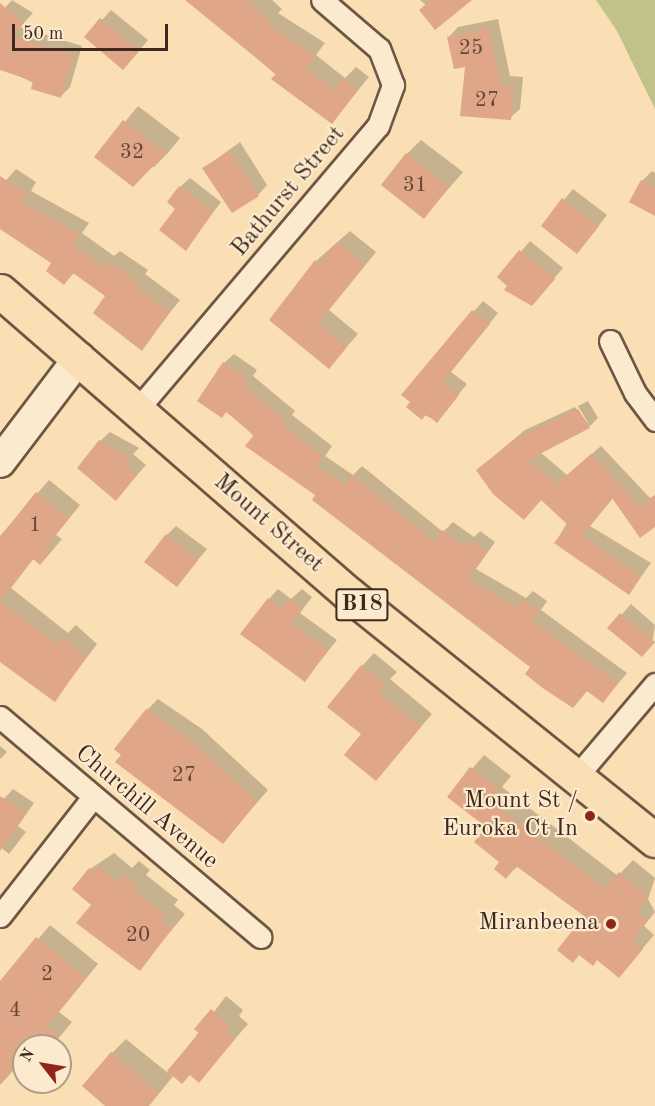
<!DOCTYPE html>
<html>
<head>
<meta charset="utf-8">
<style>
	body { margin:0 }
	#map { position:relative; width:655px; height:1106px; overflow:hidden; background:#f9dfb3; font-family:"Old Standard TT",serif }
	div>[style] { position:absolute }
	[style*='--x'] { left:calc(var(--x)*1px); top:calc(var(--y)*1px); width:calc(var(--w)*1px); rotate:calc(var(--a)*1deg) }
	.green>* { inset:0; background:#c1c18a }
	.shadow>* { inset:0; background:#0003 }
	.building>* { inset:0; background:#dfa687 }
	.roads { filter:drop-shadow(2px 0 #6e5643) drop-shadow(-2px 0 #6e5643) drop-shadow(0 2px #6e5643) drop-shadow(0 -2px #6e5643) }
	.street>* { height:21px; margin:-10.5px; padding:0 10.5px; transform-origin:10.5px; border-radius:10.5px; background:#fbeace }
	.secondary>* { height:30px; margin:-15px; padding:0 15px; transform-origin:15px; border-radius:15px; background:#fbeace }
	.highway>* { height:33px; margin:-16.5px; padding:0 16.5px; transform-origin:16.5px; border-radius:16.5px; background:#f9dfb3 }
	.dots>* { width:16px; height:16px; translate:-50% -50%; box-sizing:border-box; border:3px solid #fbeace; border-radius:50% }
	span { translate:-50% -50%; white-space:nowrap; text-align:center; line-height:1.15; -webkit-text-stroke:4.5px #fbeace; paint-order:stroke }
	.number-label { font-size:21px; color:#674838 }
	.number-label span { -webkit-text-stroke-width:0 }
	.shield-label span { padding:2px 4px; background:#fbeace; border:2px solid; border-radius:4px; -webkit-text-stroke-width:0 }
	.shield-label { font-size:22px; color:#3f291e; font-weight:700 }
	.street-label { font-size:24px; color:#3f291e }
	.poi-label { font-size:24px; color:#3f291e }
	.right { translate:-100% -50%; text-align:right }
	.north { position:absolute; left:12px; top:1034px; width:60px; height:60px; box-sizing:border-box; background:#fbeace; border:2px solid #b09d88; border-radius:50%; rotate:301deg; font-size:16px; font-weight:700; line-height:24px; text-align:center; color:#3f291e }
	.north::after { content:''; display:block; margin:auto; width:21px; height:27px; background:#8f2418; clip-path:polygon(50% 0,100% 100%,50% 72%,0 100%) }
	.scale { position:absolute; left:12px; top:24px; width:156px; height:27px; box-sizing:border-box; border:3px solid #3f291e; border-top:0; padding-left:8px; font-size:18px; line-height:21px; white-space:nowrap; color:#3f291e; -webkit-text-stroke:4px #fbeace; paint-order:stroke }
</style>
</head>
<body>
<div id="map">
	<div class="green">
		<div style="clip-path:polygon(596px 0,655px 0,655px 109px,617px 31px)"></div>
	</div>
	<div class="shadow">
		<div style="clip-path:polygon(12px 0,33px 13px,20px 27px,82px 46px,70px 87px,61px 96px,0 67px,0 13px)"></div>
		<div style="clip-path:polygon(188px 0,272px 0,282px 9px,278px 13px,325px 43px,316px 55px,345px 78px,356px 67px,369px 77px,332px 122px)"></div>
		<div style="clip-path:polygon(420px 0,470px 0,426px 5px)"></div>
		<div style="clip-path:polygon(111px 10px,148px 40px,133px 58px,87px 37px)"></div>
		<div style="clip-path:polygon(498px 19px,510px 76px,523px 77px,520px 109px,510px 118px,449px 37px,458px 27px)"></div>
		<div style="clip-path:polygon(138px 106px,180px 138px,168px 153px,154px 167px,96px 157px)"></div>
		<div style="clip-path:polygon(421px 140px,463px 172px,424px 217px,407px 154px)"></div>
		<div style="clip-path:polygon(240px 142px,267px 185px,258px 195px,204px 168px)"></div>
		<div style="clip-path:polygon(16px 169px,36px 182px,31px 191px,89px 223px,82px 233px,114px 256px,120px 251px,148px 270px,145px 274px,180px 300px,141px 349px,107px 295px,74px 273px,64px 283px,53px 263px,0 228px,0 187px)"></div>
		<div style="clip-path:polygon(652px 171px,655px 173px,655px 214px,642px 181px)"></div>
		<div style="clip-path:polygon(190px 178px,221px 202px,186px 249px,177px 209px,180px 187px)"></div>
		<div style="clip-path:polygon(573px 189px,607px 215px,586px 242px,543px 225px)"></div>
		<div style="clip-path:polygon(350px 231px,376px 252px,329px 310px,358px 334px,329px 367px,271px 319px,316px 261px)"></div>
		<div style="clip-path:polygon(530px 241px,563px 268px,532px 304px,499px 277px)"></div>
		<div style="clip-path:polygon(483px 301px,498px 313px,451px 372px,467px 384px,437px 421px,408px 407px,413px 402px,403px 394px)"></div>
		<div style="clip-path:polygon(234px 354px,257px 370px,253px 376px,295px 411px,292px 415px,332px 446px,325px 456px,353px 475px,362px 466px,443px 532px,453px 522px,474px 537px,480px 531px,495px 542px,476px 569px,526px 598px,533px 591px,547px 601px,541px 610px,627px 673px,612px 691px,603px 701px,588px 690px,573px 706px,532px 666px,317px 495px,227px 411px,222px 416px,224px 363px)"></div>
		<div style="clip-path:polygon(588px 401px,598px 418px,590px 426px,578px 406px)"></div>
		<div style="clip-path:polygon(575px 407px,590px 426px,540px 452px,567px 475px,601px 446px,650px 498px,655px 495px,655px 526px,614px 497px,590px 526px,651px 563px,629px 593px,555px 543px,567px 523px,542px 499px,524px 518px,488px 461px,525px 430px)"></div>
		<div style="clip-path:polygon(110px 432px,139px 448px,133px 454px,146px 465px,125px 489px,100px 441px)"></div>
		<div style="clip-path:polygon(49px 480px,80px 505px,56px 535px,62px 539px,52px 551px,40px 563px,34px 558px,11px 588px,68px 633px,76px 625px,97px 644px,55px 700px,0 660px,0 536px)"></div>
		<div style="clip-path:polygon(176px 526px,207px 549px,177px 585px,167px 535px)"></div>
		<div style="clip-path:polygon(278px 589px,291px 599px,302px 589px,312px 597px,300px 613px,337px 640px,305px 680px,269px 599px)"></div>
		<div style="clip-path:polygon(631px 604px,655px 625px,652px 645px,610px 628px)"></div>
		<div style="clip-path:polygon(374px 653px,397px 672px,390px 679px,432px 714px,376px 779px,363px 734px,362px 666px)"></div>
		<div style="clip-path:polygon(158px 699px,202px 729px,268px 790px,223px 842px,147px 710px)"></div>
		<div style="clip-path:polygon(0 746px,7px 752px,0 759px)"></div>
		<div style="clip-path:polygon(484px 755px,511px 776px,502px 787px,618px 876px,633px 860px,655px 878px,648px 899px,655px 912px,644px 926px,654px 935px,619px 976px,598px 959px,587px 915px,518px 866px,506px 877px,488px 827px,449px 796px)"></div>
		<div style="clip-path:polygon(13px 789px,34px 803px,18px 826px,26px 832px,9px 854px,0 847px,0 803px)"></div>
		<div style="clip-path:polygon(114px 853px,132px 868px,139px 861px,150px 870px,146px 875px,178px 900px,174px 905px,185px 914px,139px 969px,93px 905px,90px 869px)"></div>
		<div style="clip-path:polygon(50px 925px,98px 964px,59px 1012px,72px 1022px,52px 1046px,24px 1046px,24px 1059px,0 1085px,0 985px)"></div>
		<div style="clip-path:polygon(226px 996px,243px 1010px,239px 1016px,248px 1024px,199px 1080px,191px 1074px,174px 1075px,149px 1106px,108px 1106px,112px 1053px,126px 1039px,168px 1073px)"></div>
	</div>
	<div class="building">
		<div style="clip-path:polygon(185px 0,246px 0,271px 21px,268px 25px,315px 56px,306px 68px,334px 90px,343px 78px,358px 90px,332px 124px,271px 79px,276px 74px)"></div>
		<div style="clip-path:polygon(431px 0,472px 0,435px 30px,419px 10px)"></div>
		<div style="clip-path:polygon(0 3px,24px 23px,12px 37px,74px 55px,61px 98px,31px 89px,33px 81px,0 70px)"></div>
		<div style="clip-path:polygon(100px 18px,139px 51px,123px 70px,84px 37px)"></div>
		<div style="clip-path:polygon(489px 28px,501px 85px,514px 86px,511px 120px,460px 116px,465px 67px,454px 69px,447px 37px)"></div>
		<div style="clip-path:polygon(123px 120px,166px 153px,133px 187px,94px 157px)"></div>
		<div style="clip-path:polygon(230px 151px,259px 196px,232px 213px,202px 168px)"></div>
		<div style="clip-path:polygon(406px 153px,449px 187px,424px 219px,381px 185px)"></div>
		<div style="clip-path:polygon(0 176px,27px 194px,21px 202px,80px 235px,72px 244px,103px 267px,107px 261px,138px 282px,135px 286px,170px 312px,142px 351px,93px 313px,105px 296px,73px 273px,64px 285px,46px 271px,51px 263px,0 229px)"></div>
		<div style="clip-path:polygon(641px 180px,655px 187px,655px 216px,629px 202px)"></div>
		<div style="clip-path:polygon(179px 186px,213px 212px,186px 251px,159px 230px,175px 209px,167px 202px)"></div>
		<div style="clip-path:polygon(562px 198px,599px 226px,577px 254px,541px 226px)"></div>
		<div style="clip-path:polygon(337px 242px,365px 265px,318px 323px,347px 347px,329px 369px,269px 320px,315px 260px,319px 264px)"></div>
		<div style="clip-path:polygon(519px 250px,555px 279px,532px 306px,504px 290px,507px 286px,497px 277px)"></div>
		<div style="clip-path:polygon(472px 310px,490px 324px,442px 382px,459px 395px,437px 423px,426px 414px,422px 420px,406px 407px,410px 402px,401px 395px)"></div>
		<div style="clip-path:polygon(223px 362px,248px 380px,244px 386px,287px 421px,283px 426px,323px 456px,316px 466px,345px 485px,351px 474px,434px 542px,442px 530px,464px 546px,469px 540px,487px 552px,468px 579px,517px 608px,522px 600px,539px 611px,532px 621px,618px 683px,603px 703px,587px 691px,573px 708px,544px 689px,525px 674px,530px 667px,312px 500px,315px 495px,245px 446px,254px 435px,226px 412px,222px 418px,197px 401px)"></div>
		<div style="clip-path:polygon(578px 409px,590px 428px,528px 460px,557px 484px,591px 454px,640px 507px,655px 496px,655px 527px,640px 538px,612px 498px,582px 536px,641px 577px,629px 595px,554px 543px,568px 525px,541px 500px,524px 520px,493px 494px,476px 470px,514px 440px)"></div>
		<div style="clip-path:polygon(99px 440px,130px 458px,125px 465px,137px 475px,116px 501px,77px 468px)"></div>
		<div style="clip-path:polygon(36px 492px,69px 518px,45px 548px,51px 552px,40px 565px,33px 559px,0 601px,56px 644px,63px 636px,86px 657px,55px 702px,0 662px,0 537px)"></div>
		<div style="clip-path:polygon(166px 534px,198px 560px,177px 587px,144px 562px)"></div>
		<div style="clip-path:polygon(268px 598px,282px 609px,291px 598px,303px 607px,291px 623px,328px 650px,305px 682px,240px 634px)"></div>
		<div style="clip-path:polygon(620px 613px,655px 642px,642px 657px,607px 628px)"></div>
		<div style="clip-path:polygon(361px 665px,385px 685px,379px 693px,421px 727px,376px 781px,344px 755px,361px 734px,327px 707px)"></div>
		<div style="clip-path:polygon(146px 709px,191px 740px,257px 802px,223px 844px,115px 762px,121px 755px,114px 749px)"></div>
		<div style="clip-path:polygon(470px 767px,499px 789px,490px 801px,605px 889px,619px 872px,648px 896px,636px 912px,647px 921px,632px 940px,643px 949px,619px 978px,597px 960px,593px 966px,579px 955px,573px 963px,557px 950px,584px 916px,516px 866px,506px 879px,494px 869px,499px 862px,474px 842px,486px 827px,447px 797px)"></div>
		<div style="clip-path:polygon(0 796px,26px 813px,0 851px)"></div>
		<div style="clip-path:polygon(99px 866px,117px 882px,124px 874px,137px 885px,133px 890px,165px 915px,161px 920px,172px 929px,140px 971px,76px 923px,91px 905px,72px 889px,89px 868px,94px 872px)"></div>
		<div style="clip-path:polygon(36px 937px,86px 978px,47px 1026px,60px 1036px,52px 1046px,24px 1046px,24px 1056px,0 1084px,0 981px)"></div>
		<div style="clip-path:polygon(211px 1009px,230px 1025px,226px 1031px,235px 1039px,199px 1083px,190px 1075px,182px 1084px,167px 1071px,199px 1033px,194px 1029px)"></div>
		<div style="clip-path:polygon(111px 1052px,159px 1093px,148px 1106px,105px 1106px,82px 1086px)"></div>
	</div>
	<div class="roads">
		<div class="street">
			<div style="--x:610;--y:341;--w:58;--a:64.3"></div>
			<div style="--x:635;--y:393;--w:34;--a:53"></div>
			<div style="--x:136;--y:411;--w:374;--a:-49.7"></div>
			<div style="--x:378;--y:126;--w:44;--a:-69.9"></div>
			<div style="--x:393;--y:85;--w:39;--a:-111"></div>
			<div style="--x:379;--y:49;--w:75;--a:-139.3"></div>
			<div style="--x:0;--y:717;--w:341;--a:40.2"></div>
			<div style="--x:576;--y:777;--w:122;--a:-49.7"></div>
			<div style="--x:0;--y:916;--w:151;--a:-52"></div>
		</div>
		<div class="secondary">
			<div style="--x:0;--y:462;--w:131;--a:-52.8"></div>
		</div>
		<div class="highway">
			<div style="--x:0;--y:291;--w:464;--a:41"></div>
			<div style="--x:350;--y:595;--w:391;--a:38.8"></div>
		</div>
	</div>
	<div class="dots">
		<div style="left:590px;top:816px;background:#8f2418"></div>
		<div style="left:611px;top:924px;background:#8f2418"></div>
	</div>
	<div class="number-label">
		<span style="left:471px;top:49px">25</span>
		<span style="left:487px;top:101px">27</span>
		<span style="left:132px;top:153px">32</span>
		<span style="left:415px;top:186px">31</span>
		<span style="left:35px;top:526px">1</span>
		<span style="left:184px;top:776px">27</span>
		<span style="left:138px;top:936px">20</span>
		<span style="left:47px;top:975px">2</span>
		<span style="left:15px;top:1011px">4</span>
	</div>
	<div class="shield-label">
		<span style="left:362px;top:605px">B18</span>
	</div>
	<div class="street-label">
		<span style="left:289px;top:192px;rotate:-50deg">Bathurst Street</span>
		<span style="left:268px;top:524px;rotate:41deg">Mount Street</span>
		<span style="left:146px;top:808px;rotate:40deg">Churchill Avenue</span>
	</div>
	<div class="poi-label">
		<span class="right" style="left:578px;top:816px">Mount St /<br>Euroka Ct In</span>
		<span class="right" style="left:599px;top:924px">Miranbeena</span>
	</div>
	<div class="north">N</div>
	<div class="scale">50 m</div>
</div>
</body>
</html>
